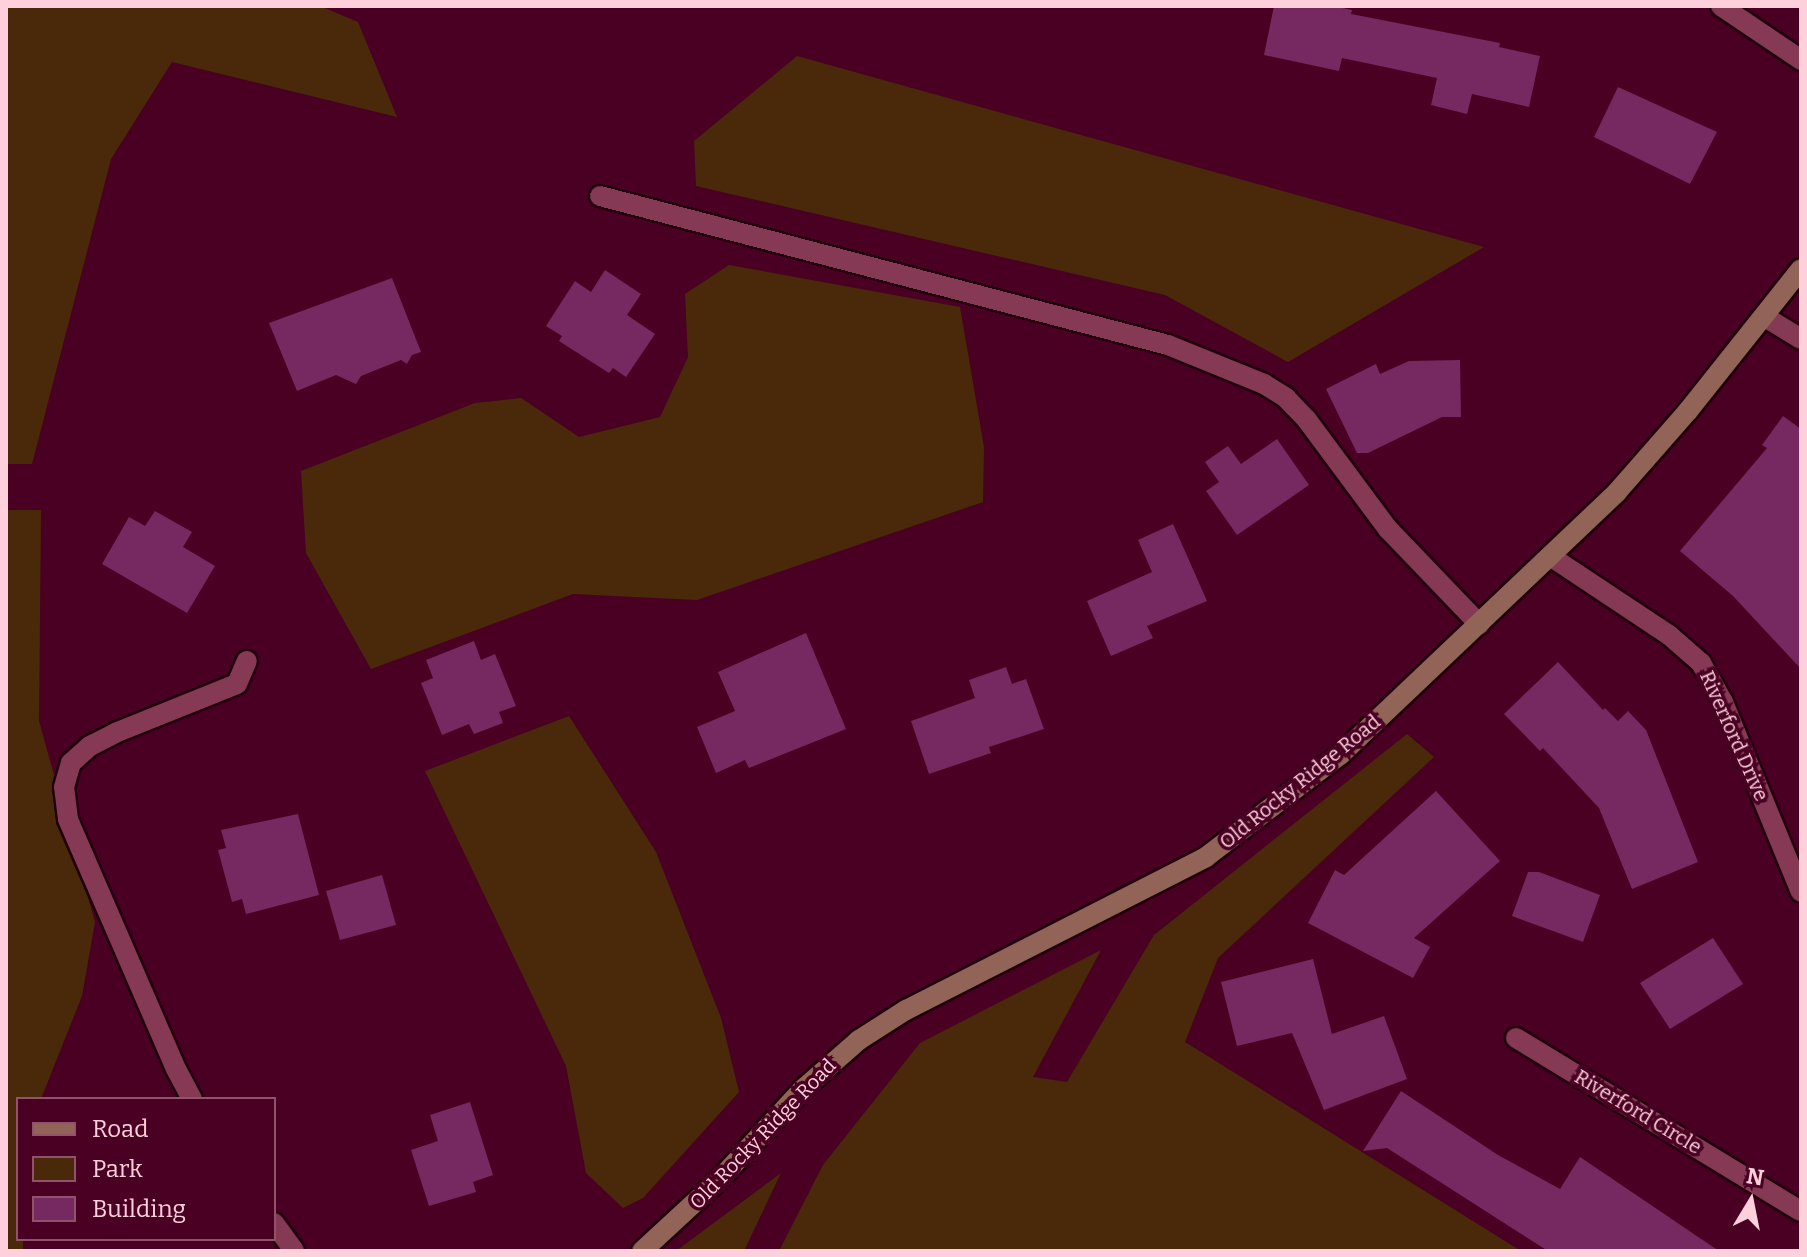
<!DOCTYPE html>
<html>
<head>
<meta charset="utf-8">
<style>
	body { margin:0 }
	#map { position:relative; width:1807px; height:1257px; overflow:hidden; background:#490022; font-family:Bitter,serif }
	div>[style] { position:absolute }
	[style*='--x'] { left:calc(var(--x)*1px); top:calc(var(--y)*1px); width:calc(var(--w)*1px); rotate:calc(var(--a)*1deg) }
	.green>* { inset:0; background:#49290a }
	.building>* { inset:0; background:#762860 }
	.roads { filter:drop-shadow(2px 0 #21000c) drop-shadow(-2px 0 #21000c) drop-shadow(0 2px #21000c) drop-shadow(0 -2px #21000c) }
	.lane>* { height:20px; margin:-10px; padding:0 10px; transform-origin:10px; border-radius:10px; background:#863954 }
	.street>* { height:20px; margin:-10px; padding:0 10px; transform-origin:10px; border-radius:10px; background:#863954 }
	.secondary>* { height:20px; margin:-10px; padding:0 10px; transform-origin:10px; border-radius:10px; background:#926458 }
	span { translate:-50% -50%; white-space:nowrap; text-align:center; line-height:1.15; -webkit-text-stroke:7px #490022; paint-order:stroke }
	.street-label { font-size:20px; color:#fed0dc }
	.frame { position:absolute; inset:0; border:8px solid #fed0dc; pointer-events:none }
	.legend { position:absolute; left:16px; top:1097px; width:260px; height:144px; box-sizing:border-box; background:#490022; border:2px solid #91536c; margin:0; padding:10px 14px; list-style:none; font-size:24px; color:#fed0dc }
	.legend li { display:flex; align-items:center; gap:16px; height:40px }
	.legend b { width:40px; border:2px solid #91536c }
	.north { position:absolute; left:1711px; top:1161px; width:80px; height:80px; -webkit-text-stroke:6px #490022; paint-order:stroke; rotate:10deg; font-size:22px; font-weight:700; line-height:32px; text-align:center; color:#fed0dc }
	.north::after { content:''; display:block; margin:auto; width:28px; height:36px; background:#fed0dc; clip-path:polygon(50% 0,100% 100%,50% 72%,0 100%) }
</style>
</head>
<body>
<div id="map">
	<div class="green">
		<div style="clip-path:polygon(6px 6px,320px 6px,358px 22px,397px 117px,172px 62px,111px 159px,32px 464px,6px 464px)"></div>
		<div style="clip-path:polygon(797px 56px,1484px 247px,1288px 362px,1165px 295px,696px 186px,694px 141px)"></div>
		<div style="clip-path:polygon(729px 265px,960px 307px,984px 447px,983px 502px,697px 600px,573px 594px,371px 669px,306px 553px,301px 471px,475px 403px,521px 398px,579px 437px,660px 417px,688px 357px,685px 294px)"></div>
		<div style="clip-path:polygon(6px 510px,41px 510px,39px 721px,95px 922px,82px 996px,41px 1099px,18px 1099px,18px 1239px,23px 1239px,23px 1251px,6px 1251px)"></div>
		<div style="clip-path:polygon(569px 716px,656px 852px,721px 1018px,739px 1092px,643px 1198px,623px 1208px,586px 1173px,566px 1066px,425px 771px)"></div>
		<div style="clip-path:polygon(1407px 734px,1434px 757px,1218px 958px,1185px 1042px,1521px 1251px,779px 1251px,823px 1165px,920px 1043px,1101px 950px,1033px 1077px,1067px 1082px,1154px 935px)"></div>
		<div style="clip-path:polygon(781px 1173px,744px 1251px,676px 1251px)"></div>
	</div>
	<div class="building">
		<div style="clip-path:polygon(1274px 6px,1333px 6px,1352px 10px,1351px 14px,1500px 43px,1499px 47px,1540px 56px,1529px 107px,1472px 94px,1467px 114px,1431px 105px,1437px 78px,1342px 58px,1339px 71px,1264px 55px)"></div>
		<div style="clip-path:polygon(1618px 87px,1717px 132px,1690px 184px,1594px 137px)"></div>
		<div style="clip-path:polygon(605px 270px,641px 294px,627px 315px,655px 334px,626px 377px,613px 368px,609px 373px,559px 341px,562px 336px,546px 326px,575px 281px,591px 292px)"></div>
		<div style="clip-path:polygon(392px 278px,421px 352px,412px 355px,407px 364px,401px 360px,361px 376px,356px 384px,336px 375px,297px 391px,269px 323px)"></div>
		<div style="clip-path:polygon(1460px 360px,1461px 417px,1442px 417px,1368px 453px,1357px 453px,1326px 389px,1376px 364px,1380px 374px,1409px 361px)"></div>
		<div style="clip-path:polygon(1783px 416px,1801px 429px,1801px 669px,1733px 596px,1680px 551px,1767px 448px,1762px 445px)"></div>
		<div style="clip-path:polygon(1277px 439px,1309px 485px,1237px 535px,1206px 491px,1219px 482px,1205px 462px,1228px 446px,1241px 464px)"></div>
		<div style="clip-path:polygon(155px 511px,192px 532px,183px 547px,215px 566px,187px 613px,102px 564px,129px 517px,145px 526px)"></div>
		<div style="clip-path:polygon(1173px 524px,1207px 601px,1147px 626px,1153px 638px,1111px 656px,1087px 601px,1152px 572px,1138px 540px)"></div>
		<div style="clip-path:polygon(806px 633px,846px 729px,749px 768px,745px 760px,716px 773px,697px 727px,735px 711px,718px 672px)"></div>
		<div style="clip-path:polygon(474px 641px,481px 660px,495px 654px,516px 706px,499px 712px,503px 723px,474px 734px,469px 724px,442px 735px,421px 683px,433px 678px,426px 660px)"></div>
		<div style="clip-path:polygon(1558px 662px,1603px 710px,1605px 708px,1618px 721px,1628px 711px,1646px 730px,1698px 862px,1632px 889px,1599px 808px,1543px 748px,1540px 751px,1504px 714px)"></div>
		<div style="clip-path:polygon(1006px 667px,1012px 684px,1026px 679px,1044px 729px,989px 747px,991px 753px,929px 774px,911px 721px,975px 698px,969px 680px)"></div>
		<div style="clip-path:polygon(1436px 791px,1500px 861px,1414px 938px,1430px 947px,1413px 978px,1308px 923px,1335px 870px,1344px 875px)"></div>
		<div style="clip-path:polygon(298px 814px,319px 895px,246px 914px,242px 899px,232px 902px,218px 850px,226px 848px,221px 830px)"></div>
		<div style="clip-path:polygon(1528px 872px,1539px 872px,1600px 895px,1583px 942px,1512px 916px)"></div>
		<div style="clip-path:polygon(382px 875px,396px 925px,340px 940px,326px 891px)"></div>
		<div style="clip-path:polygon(1713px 938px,1743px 984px,1670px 1029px,1640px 983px)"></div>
		<div style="clip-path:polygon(1313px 959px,1332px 1034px,1384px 1016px,1407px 1079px,1324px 1110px,1292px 1033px,1237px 1046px,1221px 982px)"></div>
		<div style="clip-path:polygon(1401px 1091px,1498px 1155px,1560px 1189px,1580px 1157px,1719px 1251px,1548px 1251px,1387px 1148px,1363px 1151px)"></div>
		<div style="clip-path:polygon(470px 1102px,493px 1175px,473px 1182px,476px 1192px,429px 1206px,411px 1150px,438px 1141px,430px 1115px)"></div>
	</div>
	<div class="roads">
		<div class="lane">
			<div style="--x:600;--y:196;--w:587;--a:14.7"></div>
			<div style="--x:1168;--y:345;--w:104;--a:22.1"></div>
			<div style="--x:1264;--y:384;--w:26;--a:32"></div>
			<div style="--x:1286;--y:398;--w:30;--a:46"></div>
			<div style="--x:1307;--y:420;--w:136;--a:53.4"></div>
			<div style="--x:1388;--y:529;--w:132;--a:46.2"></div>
			<div style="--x:192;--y:1099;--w:34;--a:-118"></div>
			<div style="--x:176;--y:1069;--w:272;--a:-113.4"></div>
			<div style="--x:68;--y:819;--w:32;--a:-97"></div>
			<div style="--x:64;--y:787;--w:25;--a:-74"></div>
			<div style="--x:71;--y:763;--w:25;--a:-42"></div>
			<div style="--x:90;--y:746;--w:28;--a:-27"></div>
			<div style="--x:115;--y:733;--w:131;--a:-21.9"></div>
			<div style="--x:237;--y:684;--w:25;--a:-67"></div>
			<div style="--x:274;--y:1223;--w:34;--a:54"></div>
		</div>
		<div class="street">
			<div style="--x:1721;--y:6;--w:97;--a:34"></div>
			<div style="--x:1765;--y:317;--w:42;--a:31.4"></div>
			<div style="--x:1550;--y:556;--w:143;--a:33.6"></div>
			<div style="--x:1669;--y:635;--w:43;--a:41.2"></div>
			<div style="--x:1701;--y:663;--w:45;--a:60.6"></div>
			<div style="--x:1723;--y:702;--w:205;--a:67.7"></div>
			<div style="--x:1516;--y:1038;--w:333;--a:31.3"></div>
		</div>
		<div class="secondary">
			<div style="--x:642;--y:1251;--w:105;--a:-42.7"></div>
			<div style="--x:719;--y:1180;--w:124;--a:-47.3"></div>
			<div style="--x:803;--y:1089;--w:74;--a:-41.2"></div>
			<div style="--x:859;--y:1040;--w:56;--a:-32.6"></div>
			<div style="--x:906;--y:1010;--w:337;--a:-27"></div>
			<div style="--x:1206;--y:857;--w:168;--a:-37.3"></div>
			<div style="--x:1340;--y:755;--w:382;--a:-43.5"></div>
			<div style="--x:1617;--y:492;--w:108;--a:-48.8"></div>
			<div style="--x:1688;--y:411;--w:181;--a:-51.5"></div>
		</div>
	</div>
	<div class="street-label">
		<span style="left:1734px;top:736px;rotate:66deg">Riverford Drive</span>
		<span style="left:1300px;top:782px;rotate:-39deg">Old Rocky Ridge Road</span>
		<span style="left:1638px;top:1112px;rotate:31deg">Riverford Circle</span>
		<span style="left:763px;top:1134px;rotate:-46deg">Old Rocky Ridge Road</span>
	</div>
	<div class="frame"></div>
	<ul class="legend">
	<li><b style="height:10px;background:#926458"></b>Road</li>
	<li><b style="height:22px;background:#49290a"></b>Park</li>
	<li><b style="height:22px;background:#762860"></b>Building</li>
	</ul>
	<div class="north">N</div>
</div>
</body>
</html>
